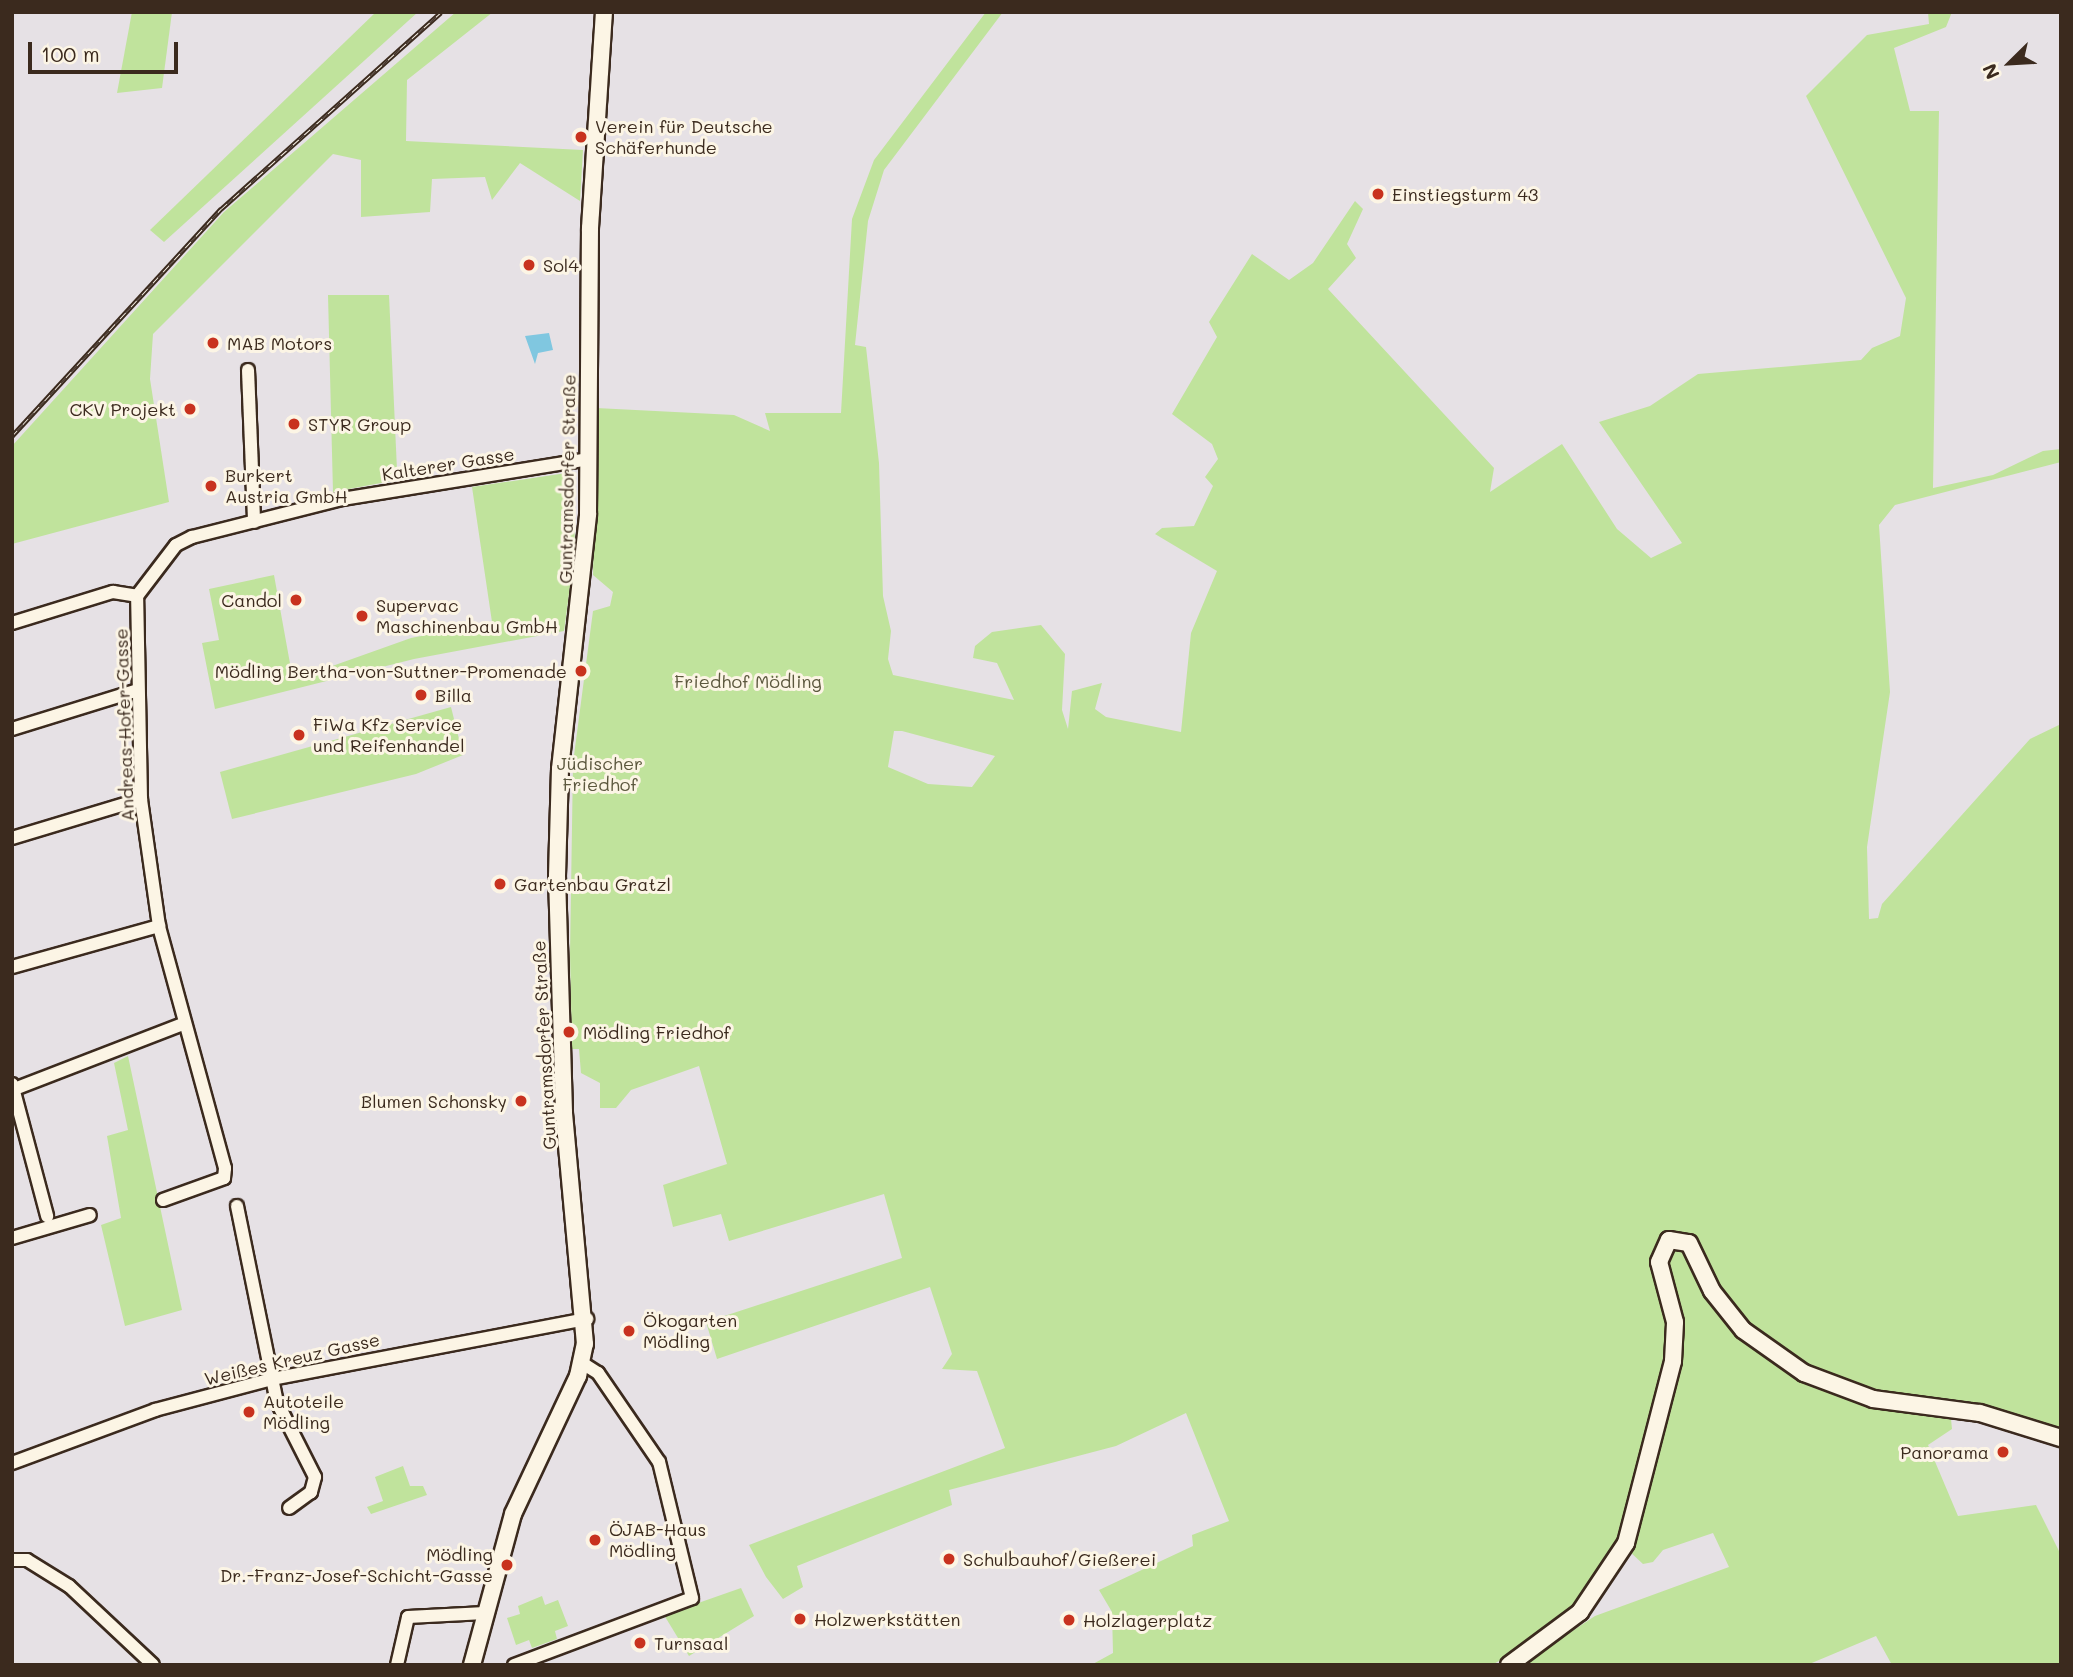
<!DOCTYPE html>
<html>
<head>
<meta charset="utf-8">
<style>
	body { margin:0 }
	#map { position:relative; width:2073px; height:1677px; overflow:hidden; background:#e6e1e5; font-family:Mali,sans-serif }
	div>[style] { position:absolute }
	[style*='--x'] { left:calc(var(--x)*1px); top:calc(var(--y)*1px); width:calc(var(--w)*1px); rotate:calc(var(--a)*1deg) }
	.green>* { inset:0; background:#c0e39c }
	.water>* { inset:0; background:#80c7e0 }
	.roads { filter:drop-shadow(2px 0 #3b2a1e) drop-shadow(-2px 0 #3b2a1e) drop-shadow(0 2px #3b2a1e) drop-shadow(0 -2px #3b2a1e) }
	.street>* { height:12px; margin:-6px; padding:0 6px; transform-origin:6px; border-radius:6px; background:#fcf5e5 }
	.secondary>* { height:16px; margin:-8px; padding:0 8px; transform-origin:8px; border-radius:8px; background:#fcf5e5 }
	.rail>* { height:5px; margin-top:-2.5px; transform-origin:0; background:repeating-linear-gradient(90deg,#fcf5e5 0 8px,#3b2a1e 0 16px); box-sizing:border-box; border-block:2px solid #3b2a1e }
	.dots>* { width:19px; height:19px; translate:-50% -50%; box-sizing:border-box; border:4px solid #fcf5e5; border-radius:50% }
	span { translate:-50% -50%; white-space:nowrap; text-align:center; line-height:1.15; -webkit-text-stroke:6px #fcf5e5; paint-order:stroke }
	.poi-label { font-size:18px; color:#3b2a1e }
	.left { translate:0 -50%; text-align:left }
	.right { translate:-100% -50%; text-align:right }
	.street-label { font-size:18px; color:#3b2a1e }
	.park-label { font-size:18px; color:#5c583e }
	.frame { position:absolute; inset:0; border:14px solid #3b2a1e; pointer-events:none }
	.north { position:absolute; left:1975px; top:28px; width:70px; height:70px; -webkit-text-stroke:5px #fcf5e5; paint-order:stroke; rotate:246deg; font-size:19px; font-weight:700; line-height:28px; text-align:center; color:#3b2a1e }
	.north::after { content:''; display:block; margin:auto; width:24px; height:32px; background:#3b2a1e; clip-path:polygon(50% 0,100% 100%,50% 72%,0 100%) }
	.scale { position:absolute; left:28px; top:42px; width:150px; height:32px; box-sizing:border-box; border:4px solid #3b2a1e; border-top:0; padding-left:9px; font-size:21px; line-height:24px; white-space:nowrap; color:#3b2a1e; -webkit-text-stroke:5px #fcf5e5; paint-order:stroke }
</style>
</head>
<body>
<div id="map">
	<div class="green">
		<div style="clip-path:polygon(132px 12px,172px 12px,162px 88px,117px 93px)"></div>
		<div style="clip-path:polygon(376px 12px,418px 12px,164px 242px,150px 230px)"></div>
		<div style="clip-path:polygon(456px 12px,493px 12px,407px 80px,406px 141px,583px 150px,580px 201px,520px 163px,492px 200px,485px 177px,432px 179px,430px 212px,361px 217px,361px 160px,333px 154px,153px 334px,150px 379px,169px 502px,12px 544px,12px 446px,224px 212px)"></div>
		<div style="clip-path:polygon(evenodd,986px 12px,1003px 12px,884px 170px,868px 221px,855px 345px,866px 347px,879px 463px,883px 596px,891px 631px,888px 659px,893px 675px,1014px 700px,997px 663px,973px 658px,975px 646px,992px 632px,1041px 625px,1065px 654px,1062px 710px,1068px 729px,1072px 691px,1102px 683px,1095px 709px,1106px 717px,1181px 732px,1191px 633px,1217px 571px,1155px 534px,1162px 528px,1194px 526px,1213px 486px,1205px 477px,1218px 459px,1212px 444px,1172px 414px,1217px 337px,1209px 322px,1252px 254px,1289px 280px,1313px 263px,1355px 201px,1363px 209px,1347px 244px,1356px 258px,1328px 289px,1494px 468px,1490px 492px,1562px 444px,1617px 529px,1651px 558px,1682px 543px,1599px 422px,1650px 406px,1698px 374px,1861px 360px,1872px 348px,1900px 336px,1906px 298px,1806px 96px,1867px 35px,1929px 24px,1928px 12px,1952px 12px,1946px 27px,1894px 48px,1910px 111px,1939px 111px,1933px 488px,1993px 475px,2043px 451px,2061px 449px,2061px 462px,1895px 505px,1879px 525px,1890px 692px,1867px 847px,1869px 919px,1878px 918px,1882px 904px,2030px 739px,2061px 724px,2061px 1432px,1842px 1384px,1802px 1367px,1729px 1308px,1692px 1238px,1671px 1233px,1652px 1256px,1670px 1346px,1620px 1545px,1589px 1593px,1551px 1631px,1492px 1665px,1091px 1665px,1113px 1653px,1112px 1612px,1099px 1590px,1193px 1546px,1192px 1535px,1229px 1521px,1186px 1413px,1116px 1446px,949px 1490px,952px 1505px,797px 1566px,803px 1587px,783px 1599px,766px 1577px,749px 1545px,1005px 1448px,977px 1371px,942px 1369px,952px 1354px,930px 1287px,717px 1359px,706px 1322px,902px 1258px,884px 1194px,729px 1241px,721px 1214px,673px 1227px,663px 1185px,727px 1164px,699px 1066px,631px 1090px,616px 1108px,600px 1108px,600px 1083px,581px 1073px,579px 1049px,572px 1049px,570px 954px,573px 763px,593px 611px,610px 606px,613px 592px,593px 575px,596px 408px,734px 415px,770px 431px,765px 413px,841px 413px,852px 219px,874px 160px,986px 12px,894px 731px,902px 731px,995px 756px,972px 787px,928px 784px,888px 767px,894px 731px)"></div>
		<div style="clip-path:polygon(328px 295px,389px 295px,397px 470px,397px 480px,333px 492px)"></div>
		<div style="clip-path:polygon(573px 472px,575px 549px,564px 631px,414px 659px,215px 709px,202px 643px,219px 640px,209px 589px,274px 575px,293px 680px,411px 638px,492px 622px,472px 487px)"></div>
		<div style="clip-path:polygon(451px 707px,463px 755px,416px 774px,232px 819px,220px 772px)"></div>
		<div style="clip-path:polygon(128px 1056px,182px 1310px,125px 1326px,101px 1225px,121px 1218px,107px 1136px,128px 1130px,114px 1063px)"></div>
		<div style="clip-path:polygon(1678px 1247px,1686px 1251px,1747px 1344px,1788px 1374px,1870px 1407px,1951px 1419px,1952px 1429px,1928px 1445px,1958px 1516px,2036px 1505px,2061px 1555px,2061px 1665px,1892px 1665px,1876px 1636px,1807px 1665px,1521px 1665px,1595px 1616px,1729px 1567px,1713px 1533px,1663px 1550px,1653px 1562px,1643px 1564px,1629px 1551px,1672px 1393px,1666px 1270px,1670px 1250px)"></div>
		<div style="clip-path:polygon(403px 1466px,410px 1486px,423px 1486px,427px 1495px,371px 1514px,367px 1507px,383px 1501px,375px 1477px)"></div>
		<div style="clip-path:polygon(741px 1588px,754px 1616px,689px 1656px,664px 1615px)"></div>
		<div style="clip-path:polygon(542px 1596px,545px 1605px,558px 1600px,568px 1626px,555px 1631px,557px 1639px,532px 1648px,529px 1640px,516px 1645px,507px 1618px,520px 1614px,518px 1606px)"></div>
	</div>
	<div class="water">
		<div style="clip-path:polygon(549px 333px,553px 350px,538px 353px,535px 364px,525px 336px)"></div>
	</div>
	<div class="roads">
		<div class="street">
			<div style="--x:248;--y:370;--w:152;--a:87.7"></div>
			<div style="--x:12;--y:623;--w:106;--a:-17.1"></div>
			<div style="--x:113;--y:592;--w:24;--a:9"></div>
			<div style="--x:12;--y:729;--w:132;--a:-17.2"></div>
			<div style="--x:12;--y:838;--w:135;--a:-16.8"></div>
			<div style="--x:12;--y:967;--w:153;--a:-15.6"></div>
			<div style="--x:12;--y:1084;--w:137;--a:75.1"></div>
			<div style="--x:12;--y:1090;--w:183;--a:-21.1"></div>
			<div style="--x:163;--y:1200;--w:65;--a:-19.8"></div>
			<div style="--x:224;--y:1178;--w:10;--a:-84"></div>
			<div style="--x:225;--y:1168;--w:251;--a:-105.3"></div>
			<div style="--x:159;--y:926;--w:128;--a:-98.1"></div>
			<div style="--x:141;--y:799;--w:203;--a:-91.1"></div>
			<div style="--x:137;--y:596;--w:64;--a:-52.6"></div>
			<div style="--x:176;--y:545;--w:18;--a:-27"></div>
			<div style="--x:192;--y:537;--w:155;--a:-14.2"></div>
			<div style="--x:342;--y:499;--w:249;--a:-9.2"></div>
			<div style="--x:237;--y:1206;--w:200;--a:78.5"></div>
			<div style="--x:277;--y:1402;--w:84;--a:63.1"></div>
			<div style="--x:315;--y:1477;--w:16;--a:105"></div>
			<div style="--x:311;--y:1492;--w:27;--a:144"></div>
			<div style="--x:12;--y:1238;--w:81;--a:-16.4"></div>
			<div style="--x:12;--y:1463;--w:153;--a:-20.3"></div>
			<div style="--x:155;--y:1410;--w:121;--a:-14.8"></div>
			<div style="--x:272;--y:1379;--w:321;--a:-10.8"></div>
			<div style="--x:12;--y:1560;--w:15;--a:0"></div>
			<div style="--x:27;--y:1560;--w:49;--a:31.8"></div>
			<div style="--x:69;--y:1586;--w:115;--a:43.2"></div>
			<div style="--x:397;--y:1665;--w:49;--a:-77.1"></div>
			<div style="--x:408;--y:1617;--w:77;--a:-3"></div>
			<div style="--x:514;--y:1665;--w:190;--a:-20.6"></div>
			<div style="--x:692;--y:1598;--w:140;--a:-103.6"></div>
			<div style="--x:659;--y:1462;--w:108;--a:-124.4"></div>
			<div style="--x:598;--y:1373;--w:19;--a:-148"></div>
		</div>
		<div class="secondary">
			<div style="--x:472;--y:1665;--w:156;--a:-74.8"></div>
			<div style="--x:513;--y:1514;--w:153;--a:-64.8"></div>
			<div style="--x:578;--y:1376;--w:33;--a:-78"></div>
			<div style="--x:585;--y:1344;--w:233;--a:-95.2"></div>
			<div style="--x:564;--y:1112;--w:236;--a:-91.7"></div>
			<div style="--x:557;--y:876;--w:107;--a:-88.4"></div>
			<div style="--x:560;--y:769;--w:257;--a:-83.7"></div>
			<div style="--x:588;--y:514;--w:286;--a:-89.6"></div>
			<div style="--x:590;--y:228;--w:216;--a:-86.3"></div>
			<div style="--x:1509;--y:1665;--w:89;--a:-36.7"></div>
			<div style="--x:1580;--y:1612;--w:83;--a:-56.3"></div>
			<div style="--x:1626;--y:1543;--w:188;--a:-75.5"></div>
			<div style="--x:1673;--y:1361;--w:39;--a:-87"></div>
			<div style="--x:1675;--y:1322;--w:62;--a:-104.9"></div>
			<div style="--x:1659;--y:1262;--w:24;--a:-66"></div>
			<div style="--x:1669;--y:1240;--w:20;--a:9"></div>
			<div style="--x:1689;--y:1243;--w:53;--a:64.4"></div>
			<div style="--x:1712;--y:1291;--w:50;--a:51.5"></div>
			<div style="--x:1743;--y:1330;--w:75;--a:35.2"></div>
			<div style="--x:1804;--y:1373;--w:74;--a:20.6"></div>
			<div style="--x:1873;--y:1399;--w:108;--a:7.5"></div>
			<div style="--x:1980;--y:1413;--w:85;--a:17.2"></div>
		</div>
	</div>
	<div class="rail">
		<div style="--x:12;--y:436;--w:309;--a:-47.4"></div>
		<div style="--x:221;--y:209;--w:295;--a:-41.8"></div>
	</div>
	<div class="dots">
		<div style="left:581px;top:137px;background:#c8321e"></div>
		<div style="left:1378px;top:194px;background:#c8321e"></div>
		<div style="left:529px;top:265px;background:#c8321e"></div>
		<div style="left:213px;top:343px;background:#c8321e"></div>
		<div style="left:190px;top:409px;background:#c8321e"></div>
		<div style="left:294px;top:424px;background:#c8321e"></div>
		<div style="left:211px;top:486px;background:#c8321e"></div>
		<div style="left:296px;top:600px;background:#c8321e"></div>
		<div style="left:362px;top:616px;background:#c8321e"></div>
		<div style="left:581px;top:671px;background:#c8321e"></div>
		<div style="left:421px;top:695px;background:#c8321e"></div>
		<div style="left:299px;top:735px;background:#c8321e"></div>
		<div style="left:500px;top:884px;background:#c8321e"></div>
		<div style="left:569px;top:1032px;background:#c8321e"></div>
		<div style="left:521px;top:1101px;background:#c8321e"></div>
		<div style="left:629px;top:1331px;background:#c8321e"></div>
		<div style="left:249px;top:1412px;background:#c8321e"></div>
		<div style="left:2003px;top:1452px;background:#c8321e"></div>
		<div style="left:595px;top:1540px;background:#c8321e"></div>
		<div style="left:949px;top:1559px;background:#c8321e"></div>
		<div style="left:507px;top:1565px;background:#c8321e"></div>
		<div style="left:800px;top:1619px;background:#c8321e"></div>
		<div style="left:1069px;top:1620px;background:#c8321e"></div>
		<div style="left:640px;top:1643px;background:#c8321e"></div>
	</div>
	<div class="poi-label">
		<span class="left" style="left:595px;top:137px">Verein für Deutsche<br>Schäferhunde</span>
		<span class="left" style="left:1392px;top:194px">Einstiegsturm 43</span>
		<span class="left" style="left:543px;top:265px">Sol4</span>
		<span class="left" style="left:227px;top:343px">MAB Motors</span>
		<span class="right" style="left:176px;top:409px">CKV Projekt</span>
		<span class="left" style="left:308px;top:424px">STYR Group</span>
		<span class="left" style="left:225px;top:486px">Burkert<br>Austria GmbH</span>
		<span class="right" style="left:282px;top:600px">Candol</span>
		<span class="left" style="left:376px;top:616px">Supervac<br>Maschinenbau GmbH</span>
		<span class="right" style="left:567px;top:671px">Mödling Bertha-von-Suttner-Promenade</span>
		<span class="left" style="left:435px;top:695px">Billa</span>
		<span class="left" style="left:313px;top:735px">FiWa Kfz Service<br>und Reifenhandel</span>
		<span class="left" style="left:514px;top:884px">Gartenbau Gratzl</span>
		<span class="left" style="left:583px;top:1032px">Mödling Friedhof</span>
		<span class="right" style="left:507px;top:1101px">Blumen Schonsky</span>
		<span class="left" style="left:643px;top:1331px">Ökogarten<br>Mödling</span>
		<span class="left" style="left:263px;top:1412px">Autoteile<br>Mödling</span>
		<span class="right" style="left:1989px;top:1452px">Panorama</span>
		<span class="left" style="left:609px;top:1540px">ÖJAB-Haus<br>Mödling</span>
		<span class="right" style="left:493px;top:1565px">Mödling<br>Dr.-Franz-Josef-Schicht-Gasse</span>
		<span class="left" style="left:963px;top:1559px">Schulbauhof/Gießerei</span>
		<span class="left" style="left:814px;top:1619px">Holzwerkstätten</span>
		<span class="left" style="left:1083px;top:1620px">Holzlagerplatz</span>
		<span class="left" style="left:654px;top:1643px">Turnsaal</span>
	</div>
	<div class="street-label">
		<span style="left:448px;top:464px;rotate:-9deg">Kalterer Gasse</span>
		<span style="left:567px;top:479px;rotate:-89deg">Guntramsdorfer Straße</span>
		<span style="left:124px;top:725px;rotate:-92deg">Andreas-Hofer-Gasse</span>
		<span style="left:544px;top:1045px;rotate:-93deg">Guntramsdorfer Straße</span>
		<span style="left:292px;top:1359px;rotate:-13deg">Weißes Kreuz Gasse</span>
	</div>
	<div class="park-label">
		<span style="left:748px;top:681px">Friedhof Mödling</span>
		<span style="left:600px;top:774px">Jüdischer<br>Friedhof</span>
	</div>
	<div class="frame"></div>
	<div class="north">N</div>
	<div class="scale">100 m</div>
</div>
</body>
</html>
